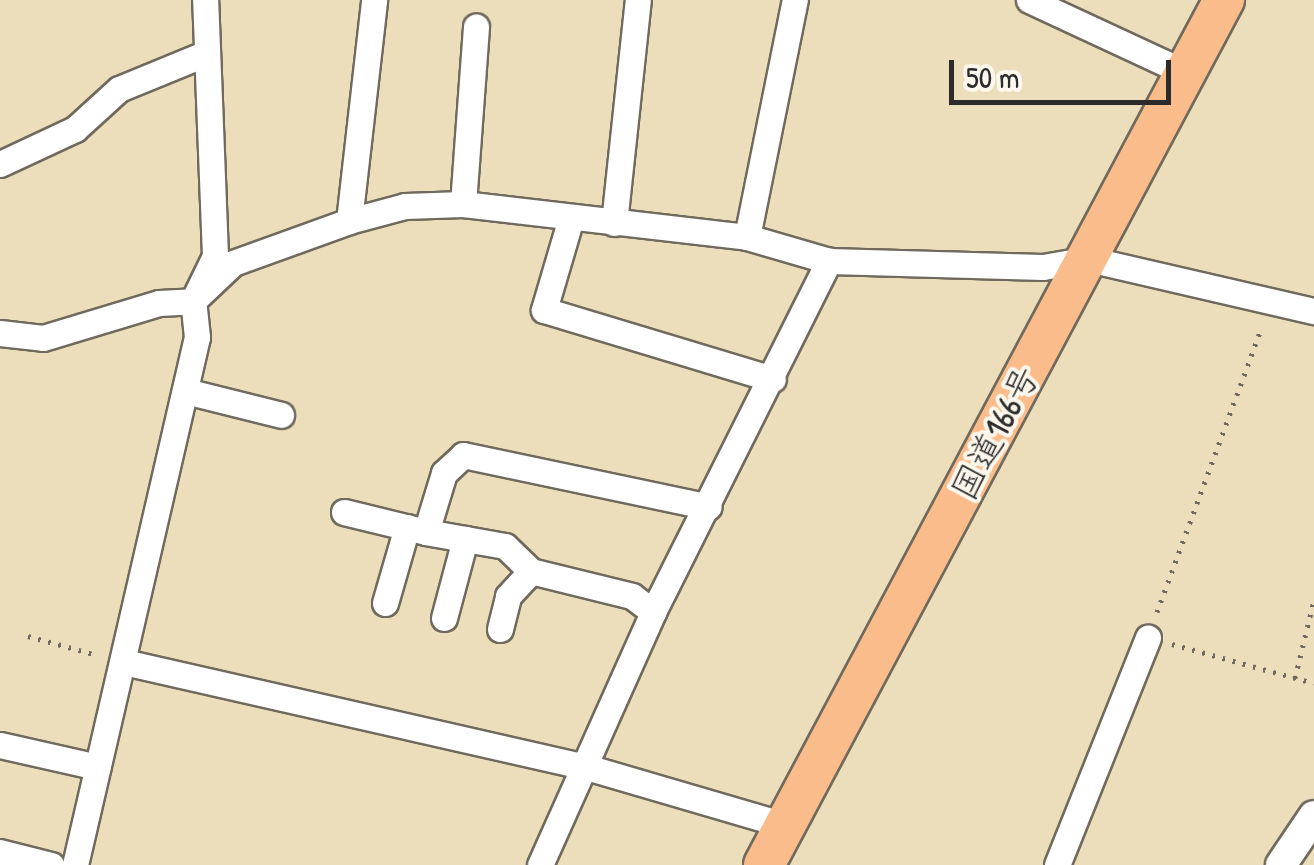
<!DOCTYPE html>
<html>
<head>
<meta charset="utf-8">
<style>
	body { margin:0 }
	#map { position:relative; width:1314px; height:865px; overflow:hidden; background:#ecdeba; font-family:"Patrick Hand","Klee One",sans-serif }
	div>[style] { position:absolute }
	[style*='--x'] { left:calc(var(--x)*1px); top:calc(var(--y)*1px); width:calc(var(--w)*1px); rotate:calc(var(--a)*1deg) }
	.path>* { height:5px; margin-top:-2.5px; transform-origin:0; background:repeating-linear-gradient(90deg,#6f6a5d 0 2.5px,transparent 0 10.5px) }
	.roads { filter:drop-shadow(2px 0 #6f6a5d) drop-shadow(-2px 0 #6f6a5d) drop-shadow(0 2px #6f6a5d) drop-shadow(0 -2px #6f6a5d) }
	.minor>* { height:25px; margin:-12.5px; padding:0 12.5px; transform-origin:12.5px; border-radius:12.5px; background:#fff }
	.tertiary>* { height:30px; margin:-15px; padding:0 15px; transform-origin:15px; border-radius:15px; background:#fff }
	.trunk>* { height:40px; margin:-20px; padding:0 20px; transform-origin:20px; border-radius:20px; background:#fabc8b }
	span { translate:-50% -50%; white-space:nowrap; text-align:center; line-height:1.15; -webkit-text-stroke:8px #fbf7ec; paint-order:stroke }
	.street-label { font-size:35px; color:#2b2b2b }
	.scale { position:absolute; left:949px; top:60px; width:222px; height:45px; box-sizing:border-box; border:5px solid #2b2b2b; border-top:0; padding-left:12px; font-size:30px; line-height:35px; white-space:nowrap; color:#2b2b2b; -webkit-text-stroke:8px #fbf7ec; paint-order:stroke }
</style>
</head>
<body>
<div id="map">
	<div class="path">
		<div style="--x:1157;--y:612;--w:304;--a:-69.8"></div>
		<div style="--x:28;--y:636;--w:72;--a:15.4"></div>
		<div style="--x:1172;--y:644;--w:147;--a:15.4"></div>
		<div style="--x:1295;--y:678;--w:80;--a:-76.3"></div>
	</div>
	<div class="roads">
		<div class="minor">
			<div style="--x:1029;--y:0;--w:173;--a:24.9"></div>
			<div style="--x:0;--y:164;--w:83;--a:-25"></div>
			<div style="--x:75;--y:129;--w:59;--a:-42.3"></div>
			<div style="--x:119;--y:89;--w:90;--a:-22.3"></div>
			<div style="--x:463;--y:204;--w:178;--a:-85.8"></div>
			<div style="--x:571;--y:218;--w:96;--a:106.4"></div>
			<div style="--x:544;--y:310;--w:239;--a:16.8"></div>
			<div style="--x:349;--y:221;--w:222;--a:-83.5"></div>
			<div style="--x:614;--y:223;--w:224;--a:-83.9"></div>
			<div style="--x:747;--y:237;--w:242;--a:-78.6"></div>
			<div style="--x:0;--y:333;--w:43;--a:6.6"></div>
			<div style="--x:43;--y:338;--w:121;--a:-16.8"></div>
			<div style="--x:159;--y:303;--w:34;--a:-3"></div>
			<div style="--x:193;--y:301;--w:55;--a:-43.5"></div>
			<div style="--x:233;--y:263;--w:123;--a:-19.9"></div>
			<div style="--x:349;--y:221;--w:58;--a:-15"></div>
			<div style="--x:405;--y:206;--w:58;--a:-2"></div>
			<div style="--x:463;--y:204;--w:286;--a:6.6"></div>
			<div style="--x:747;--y:237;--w:85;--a:16.3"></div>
			<div style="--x:829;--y:261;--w:214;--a:1.6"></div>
			<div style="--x:1043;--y:267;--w:46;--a:-10.1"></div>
			<div style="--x:1088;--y:259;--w:232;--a:13"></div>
			<div style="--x:185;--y:391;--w:99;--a:14"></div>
			<div style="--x:344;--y:512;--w:84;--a:13.7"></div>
			<div style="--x:385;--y:603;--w:79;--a:-73.9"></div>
			<div style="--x:653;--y:612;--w:26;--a:-143"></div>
			<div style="--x:632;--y:596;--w:104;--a:-166.1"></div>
			<div style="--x:531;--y:571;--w:36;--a:-136"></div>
			<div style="--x:505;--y:546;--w:80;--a:-170"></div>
			<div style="--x:426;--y:532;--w:62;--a:-73"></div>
			<div style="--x:444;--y:473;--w:26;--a:-43"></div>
			<div style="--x:463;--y:455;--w:251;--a:11.9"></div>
			<div style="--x:444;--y:618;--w:82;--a:-75.1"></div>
			<div style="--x:500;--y:629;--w:34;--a:-76"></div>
			<div style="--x:508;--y:596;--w:34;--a:-47"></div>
			<div style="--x:124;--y:662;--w:471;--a:12.8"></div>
			<div style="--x:583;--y:766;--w:210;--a:16.3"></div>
			<div style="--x:0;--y:745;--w:100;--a:12.7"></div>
			<div style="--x:0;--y:852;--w:53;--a:14.3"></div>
			<div style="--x:75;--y:865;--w:542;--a:-76.99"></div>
			<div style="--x:197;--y:337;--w:36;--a:-96"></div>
			<div style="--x:193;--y:301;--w:50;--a:-63.9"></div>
			<div style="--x:215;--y:256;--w:256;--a:-92.2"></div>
			<div style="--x:540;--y:865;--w:277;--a:-65.9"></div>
			<div style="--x:653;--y:612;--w:393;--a:-63.4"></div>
			<div style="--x:1057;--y:865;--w:245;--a:-68.2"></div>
		</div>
		<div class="tertiary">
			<div style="--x:1281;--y:865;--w:59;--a:-56"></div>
		</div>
		<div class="trunk">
			<div style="--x:764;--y:865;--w:980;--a:-62"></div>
		</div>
	</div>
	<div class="street-label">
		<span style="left:995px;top:433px;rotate:-62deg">国道166号</span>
	</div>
	<div class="scale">50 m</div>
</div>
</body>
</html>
